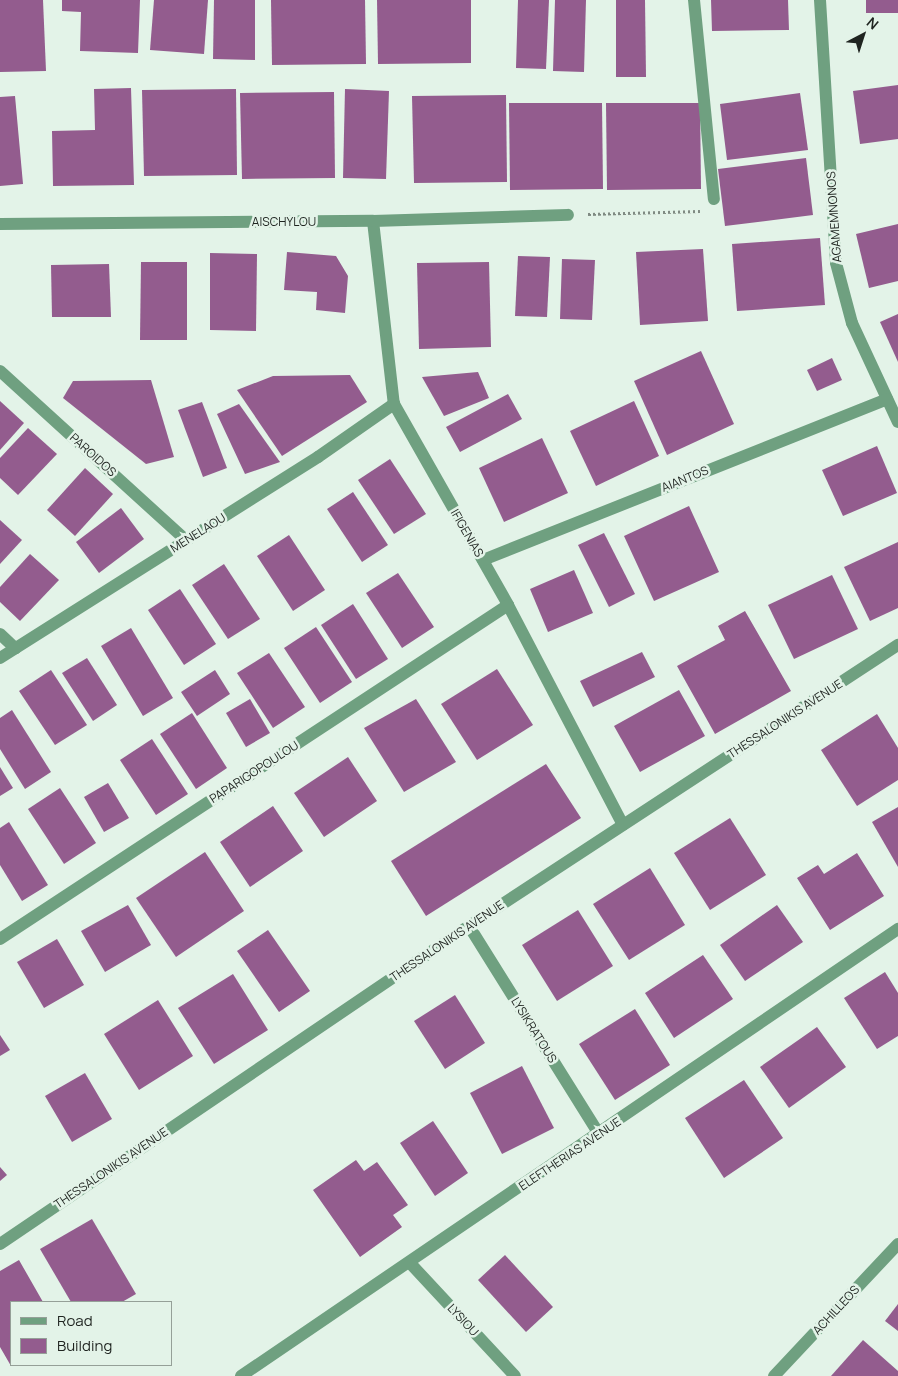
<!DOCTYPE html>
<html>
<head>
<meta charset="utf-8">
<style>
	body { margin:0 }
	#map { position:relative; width:898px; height:1376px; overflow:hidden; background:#e3f3e8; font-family:Manrope,sans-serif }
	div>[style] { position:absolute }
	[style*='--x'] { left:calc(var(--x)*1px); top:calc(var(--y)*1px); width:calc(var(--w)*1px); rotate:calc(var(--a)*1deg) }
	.building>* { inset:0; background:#935c8e }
	.path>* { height:3px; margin-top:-1.5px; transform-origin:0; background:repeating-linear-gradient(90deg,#7f8a82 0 2.5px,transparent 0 5px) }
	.minor>* { height:12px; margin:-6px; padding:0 6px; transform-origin:6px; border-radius:6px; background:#6fa080 }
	span { translate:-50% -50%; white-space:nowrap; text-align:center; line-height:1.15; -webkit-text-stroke:5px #e3f3e8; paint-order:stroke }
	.street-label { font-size:12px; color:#1f2420 }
	.legend { position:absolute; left:10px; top:1301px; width:162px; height:65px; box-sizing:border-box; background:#e3f3e8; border:1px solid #95a098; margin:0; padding:6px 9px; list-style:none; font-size:15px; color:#1f2420 }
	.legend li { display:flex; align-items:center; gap:10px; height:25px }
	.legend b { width:25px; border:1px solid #95a098 }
	.north { position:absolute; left:838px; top:10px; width:50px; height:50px; -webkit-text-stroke:4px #e3f3e8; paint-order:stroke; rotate:40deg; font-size:14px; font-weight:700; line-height:20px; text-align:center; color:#1f2420 }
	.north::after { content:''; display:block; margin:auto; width:18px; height:22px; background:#1f2420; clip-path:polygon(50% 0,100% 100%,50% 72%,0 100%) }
</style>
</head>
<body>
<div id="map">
	<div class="building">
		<div style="clip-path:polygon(0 0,43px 0,46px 71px,0 72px)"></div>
		<div style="clip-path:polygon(62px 0,140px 0,138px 53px,80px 51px,81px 12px,62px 11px)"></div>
		<div style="clip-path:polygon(154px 0,208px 0,204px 54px,150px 50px)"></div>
		<div style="clip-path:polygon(214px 0,255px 0,255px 60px,213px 59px)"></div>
		<div style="clip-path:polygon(271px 0,365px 0,366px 64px,272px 65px)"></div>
		<div style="clip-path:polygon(377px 0,471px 0,471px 63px,378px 64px)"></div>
		<div style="clip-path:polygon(518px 0,549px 0,546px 69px,516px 68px)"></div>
		<div style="clip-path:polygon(555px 0,586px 0,584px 72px,553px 71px)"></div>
		<div style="clip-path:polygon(616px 0,645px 0,646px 77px,616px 77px)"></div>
		<div style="clip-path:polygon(711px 0,788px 0,789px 30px,712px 31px)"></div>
		<div style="clip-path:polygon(866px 0,898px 0,898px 13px,866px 13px)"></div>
		<div style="clip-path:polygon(898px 85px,898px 139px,860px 144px,853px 91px)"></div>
		<div style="clip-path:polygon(131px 88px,134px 185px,53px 186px,52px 131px,95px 130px,94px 89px)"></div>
		<div style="clip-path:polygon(236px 89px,237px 175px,144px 176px,142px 90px)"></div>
		<div style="clip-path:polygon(345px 89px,389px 91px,386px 179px,343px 178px)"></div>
		<div style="clip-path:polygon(334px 92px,335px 178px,242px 179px,240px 93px)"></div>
		<div style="clip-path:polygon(800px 93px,808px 150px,727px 160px,720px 104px)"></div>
		<div style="clip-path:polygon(506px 95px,507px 182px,414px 183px,412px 96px)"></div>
		<div style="clip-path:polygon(15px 96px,23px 184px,0 186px,0 97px)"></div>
		<div style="clip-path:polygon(509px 103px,602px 103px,603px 189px,510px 190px)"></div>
		<div style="clip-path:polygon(606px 103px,700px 103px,701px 189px,607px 190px)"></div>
		<div style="clip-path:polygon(806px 158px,813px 215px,725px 226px,718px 169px)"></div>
		<div style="clip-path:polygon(898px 224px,898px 281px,869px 288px,856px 234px)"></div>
		<div style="clip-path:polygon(820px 238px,825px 305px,737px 311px,732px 244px)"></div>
		<div style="clip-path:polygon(703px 249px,708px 321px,640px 325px,636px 252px)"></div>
		<div style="clip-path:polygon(287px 252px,336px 256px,348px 276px,345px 313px,316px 310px,317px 292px,284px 290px)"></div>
		<div style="clip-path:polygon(210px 253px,257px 254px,256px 331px,210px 330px)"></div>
		<div style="clip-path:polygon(518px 256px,550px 257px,547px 317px,515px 316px)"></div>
		<div style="clip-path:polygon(562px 259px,595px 260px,592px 320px,560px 319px)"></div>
		<div style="clip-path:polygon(141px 262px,187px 262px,187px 340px,140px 340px)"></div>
		<div style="clip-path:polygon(489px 262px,491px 347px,419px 349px,417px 263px)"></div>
		<div style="clip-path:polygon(109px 264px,111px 317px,52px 317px,51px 265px)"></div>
		<div style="clip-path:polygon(898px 314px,898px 362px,880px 322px)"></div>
		<div style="clip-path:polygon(701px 351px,734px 424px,667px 455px,634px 381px)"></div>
		<div style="clip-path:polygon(832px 358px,842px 380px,817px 391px,807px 370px)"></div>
		<div style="clip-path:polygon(478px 372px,489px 398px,444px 416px,422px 377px)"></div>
		<div style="clip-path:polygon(350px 375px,367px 402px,282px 456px,237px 390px,273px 376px)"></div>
		<div style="clip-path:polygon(151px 380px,174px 457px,146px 464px,63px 398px,73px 381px)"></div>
		<div style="clip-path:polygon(508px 394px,522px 419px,460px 452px,446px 427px)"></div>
		<div style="clip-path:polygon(0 401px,24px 423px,0 450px)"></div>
		<div style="clip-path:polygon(634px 401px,659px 456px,596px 486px,570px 431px)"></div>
		<div style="clip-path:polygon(202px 402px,227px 468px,203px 477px,178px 410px)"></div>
		<div style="clip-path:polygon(239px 404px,280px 462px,245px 474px,217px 414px)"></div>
		<div style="clip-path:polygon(28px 428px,57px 454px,18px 495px,0 478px,0 458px)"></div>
		<div style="clip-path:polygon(542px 438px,568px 493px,504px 522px,479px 468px)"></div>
		<div style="clip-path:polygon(877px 446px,897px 493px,843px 516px,822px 470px)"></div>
		<div style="clip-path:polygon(390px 459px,426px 514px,394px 534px,358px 480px)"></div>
		<div style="clip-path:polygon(85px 468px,113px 494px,75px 536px,47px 510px)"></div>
		<div style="clip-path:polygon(353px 492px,388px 545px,362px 562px,327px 509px)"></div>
		<div style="clip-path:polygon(689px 506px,719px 572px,654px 601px,624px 536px)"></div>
		<div style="clip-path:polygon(121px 508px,144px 539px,99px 573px,76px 542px)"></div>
		<div style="clip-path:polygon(0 520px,22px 540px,0 564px)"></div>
		<div style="clip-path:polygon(604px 533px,635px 594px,609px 607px,578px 545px)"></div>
		<div style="clip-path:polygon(289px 535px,325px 590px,293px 611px,257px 556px)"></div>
		<div style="clip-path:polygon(898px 542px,898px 608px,870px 621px,844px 567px)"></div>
		<div style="clip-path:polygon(30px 554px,59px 580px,20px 621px,0 602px,0 587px)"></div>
		<div style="clip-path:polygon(224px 564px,260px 619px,228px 639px,192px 585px)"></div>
		<div style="clip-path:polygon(574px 570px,593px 613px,548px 632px,530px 589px)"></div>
		<div style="clip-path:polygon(398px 573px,434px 627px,402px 648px,366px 593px)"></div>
		<div style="clip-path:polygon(832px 575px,858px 629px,794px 659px,768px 605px)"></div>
		<div style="clip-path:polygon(180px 589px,216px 644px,184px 665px,148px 610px)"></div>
		<div style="clip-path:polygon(353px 604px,388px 659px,356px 679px,321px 625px)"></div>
		<div style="clip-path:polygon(745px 611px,791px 691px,715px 734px,677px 666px,725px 640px,718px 626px)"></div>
		<div style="clip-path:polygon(316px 627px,352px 682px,320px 703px,284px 648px)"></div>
		<div style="clip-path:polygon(131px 628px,173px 698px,143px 716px,101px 646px)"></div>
		<div style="clip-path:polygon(642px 652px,655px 677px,593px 707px,580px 681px)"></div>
		<div style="clip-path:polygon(269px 653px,305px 707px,273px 728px,237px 673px)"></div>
		<div style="clip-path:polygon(87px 658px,117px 705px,93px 721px,62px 673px)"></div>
		<div style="clip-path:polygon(497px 669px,533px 725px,477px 760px,441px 704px)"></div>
		<div style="clip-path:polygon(51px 670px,87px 725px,55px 745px,19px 691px)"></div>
		<div style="clip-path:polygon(215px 670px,230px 694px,197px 716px,181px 692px)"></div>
		<div style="clip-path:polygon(679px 690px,705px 736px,640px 772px,614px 726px)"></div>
		<div style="clip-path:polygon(250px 699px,270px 733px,246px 747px,226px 713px)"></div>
		<div style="clip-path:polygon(416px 699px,456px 762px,404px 792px,364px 728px)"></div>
		<div style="clip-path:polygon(12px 710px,51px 772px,25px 789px,0 749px,0 718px)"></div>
		<div style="clip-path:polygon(192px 713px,227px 768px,196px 789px,160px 734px)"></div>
		<div style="clip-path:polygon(877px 714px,898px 748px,898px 780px,857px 806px,821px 750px)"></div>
		<div style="clip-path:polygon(152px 739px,188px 794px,156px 815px,120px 760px)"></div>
		<div style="clip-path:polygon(348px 757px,377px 801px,324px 837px,294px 793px)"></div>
		<div style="clip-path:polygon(546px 764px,581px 818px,426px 916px,391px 861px)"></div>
		<div style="clip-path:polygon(0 767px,13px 788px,0 796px)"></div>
		<div style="clip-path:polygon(108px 783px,129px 818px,104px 832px,84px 797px)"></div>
		<div style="clip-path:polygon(60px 788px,96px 843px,64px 864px,28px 809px)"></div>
		<div style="clip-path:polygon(273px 806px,303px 851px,250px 887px,220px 842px)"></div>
		<div style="clip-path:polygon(898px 807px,898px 867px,872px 822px)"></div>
		<div style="clip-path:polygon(730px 818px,766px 875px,710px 910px,674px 853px)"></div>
		<div style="clip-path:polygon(9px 822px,48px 885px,22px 901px,0 865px,0 828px)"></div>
		<div style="clip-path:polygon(205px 852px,244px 911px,176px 957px,136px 898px)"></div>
		<div style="clip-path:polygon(857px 853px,884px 896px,830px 930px,797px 878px,818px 865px,824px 874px)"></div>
		<div style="clip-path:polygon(650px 868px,685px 925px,629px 960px,593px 904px)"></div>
		<div style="clip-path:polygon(128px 905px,151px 945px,105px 972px,81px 931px)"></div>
		<div style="clip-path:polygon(777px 905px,803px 942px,745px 981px,720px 945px)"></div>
		<div style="clip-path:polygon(578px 910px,613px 966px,557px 1001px,522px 945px)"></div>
		<div style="clip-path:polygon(268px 930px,310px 991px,279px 1012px,237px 951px)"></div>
		<div style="clip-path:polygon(57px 939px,84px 985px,44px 1008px,17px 962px)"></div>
		<div style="clip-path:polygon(703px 955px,733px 999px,674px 1038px,645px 993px)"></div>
		<div style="clip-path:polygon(885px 972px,898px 993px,898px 1036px,877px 1049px,844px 998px)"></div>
		<div style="clip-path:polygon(233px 974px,268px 1030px,214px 1064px,178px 1008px)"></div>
		<div style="clip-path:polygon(455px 995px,485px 1043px,445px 1069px,414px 1021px)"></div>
		<div style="clip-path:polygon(158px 1000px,193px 1056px,139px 1090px,104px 1034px)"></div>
		<div style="clip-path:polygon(635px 1009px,670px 1065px,615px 1100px,579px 1044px)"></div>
		<div style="clip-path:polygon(817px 1027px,846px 1067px,789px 1108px,760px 1067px)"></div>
		<div style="clip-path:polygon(0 1035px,10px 1050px,0 1056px)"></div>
		<div style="clip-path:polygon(522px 1066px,554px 1128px,502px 1154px,470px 1093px)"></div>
		<div style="clip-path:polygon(85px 1073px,112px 1119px,72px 1142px,45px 1096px)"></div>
		<div style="clip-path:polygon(744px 1080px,783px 1138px,724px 1178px,685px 1118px)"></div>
		<div style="clip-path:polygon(433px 1121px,468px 1173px,435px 1196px,400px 1143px)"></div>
		<div style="clip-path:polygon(356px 1160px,364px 1171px,377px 1162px,408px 1205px,393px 1215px,402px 1227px,360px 1257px,313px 1190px)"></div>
		<div style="clip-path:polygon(0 1167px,7px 1175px,0 1181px)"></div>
		<div style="clip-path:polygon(92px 1219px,136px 1294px,122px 1302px,71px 1302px,40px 1249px)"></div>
		<div style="clip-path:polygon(505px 1255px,553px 1307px,526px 1332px,478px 1280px)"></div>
		<div style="clip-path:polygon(19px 1260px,43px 1302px,11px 1302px,11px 1366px,0 1347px,0 1271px)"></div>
		<div style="clip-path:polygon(898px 1304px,898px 1331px,885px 1321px)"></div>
		<div style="clip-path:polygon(863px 1340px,898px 1371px,898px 1376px,831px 1376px)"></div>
	</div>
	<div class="path">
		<div style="--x:588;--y:214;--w:112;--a:-1.5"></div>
	</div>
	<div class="minor">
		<div style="--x:694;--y:0;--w:200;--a:84.3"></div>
		<div style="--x:820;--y:0;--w:263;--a:86.5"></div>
		<div style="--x:836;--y:263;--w:62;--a:75.1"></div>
		<div style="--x:852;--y:323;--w:109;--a:65.1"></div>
		<div style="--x:373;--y:221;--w:184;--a:83.5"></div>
		<div style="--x:394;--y:404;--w:231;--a:60.4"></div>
		<div style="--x:508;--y:605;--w:248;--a:62.4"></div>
		<div style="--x:0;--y:224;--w:373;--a:-0.5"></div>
		<div style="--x:373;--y:221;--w:195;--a:-1.8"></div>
		<div style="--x:0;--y:371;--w:251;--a:42.3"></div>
		<div style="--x:483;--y:560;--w:435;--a:-21.7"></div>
		<div style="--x:0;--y:634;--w:21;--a:43"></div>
		<div style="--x:0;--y:658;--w:376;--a:-32.3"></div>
		<div style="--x:318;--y:457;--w:93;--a:-34.9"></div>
		<div style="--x:469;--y:926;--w:245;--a:58"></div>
		<div style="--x:0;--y:939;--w:608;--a:-33.32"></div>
		<div style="--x:0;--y:1244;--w:567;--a:-34.14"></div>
		<div style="--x:469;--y:926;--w:513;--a:-33.23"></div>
		<div style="--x:410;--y:1263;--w:154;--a:47.1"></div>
		<div style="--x:241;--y:1376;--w:795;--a:-34.23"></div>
		<div style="--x:774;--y:1376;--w:181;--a:-46.8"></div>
	</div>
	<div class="street-label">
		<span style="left:834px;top:217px;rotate:-94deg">AGAMEMNONOS</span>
		<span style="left:284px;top:222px">AISCHYLOU</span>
		<span style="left:93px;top:455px;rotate:42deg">PAROIDOS</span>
		<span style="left:685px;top:479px;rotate:-22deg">AIANTOS</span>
		<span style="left:198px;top:533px;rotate:-32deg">MENELAOU</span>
		<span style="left:467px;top:533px;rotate:60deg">IFIGENIAS</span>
		<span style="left:785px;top:719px;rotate:-33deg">THESSALONIKIS AVENUE</span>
		<span style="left:254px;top:772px;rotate:-33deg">PAPARIGOPOULOU</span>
		<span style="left:447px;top:941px;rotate:-34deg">THESSALONIKIS AVENUE</span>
		<span style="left:534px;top:1030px;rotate:58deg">LYSIKRATOUS</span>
		<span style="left:570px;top:1154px;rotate:-34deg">ELEFTHERIAS AVENUE</span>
		<span style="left:111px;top:1168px;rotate:-34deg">THESSALONIKIS AVENUE</span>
		<span style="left:836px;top:1310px;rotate:-47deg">ACHILLEOS</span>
		<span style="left:463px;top:1320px;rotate:47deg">LYSIOU</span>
	</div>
	<ul class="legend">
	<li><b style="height:6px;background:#6fa080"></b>Road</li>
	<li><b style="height:14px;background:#935c8e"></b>Building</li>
	</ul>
	<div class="north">N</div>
</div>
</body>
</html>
